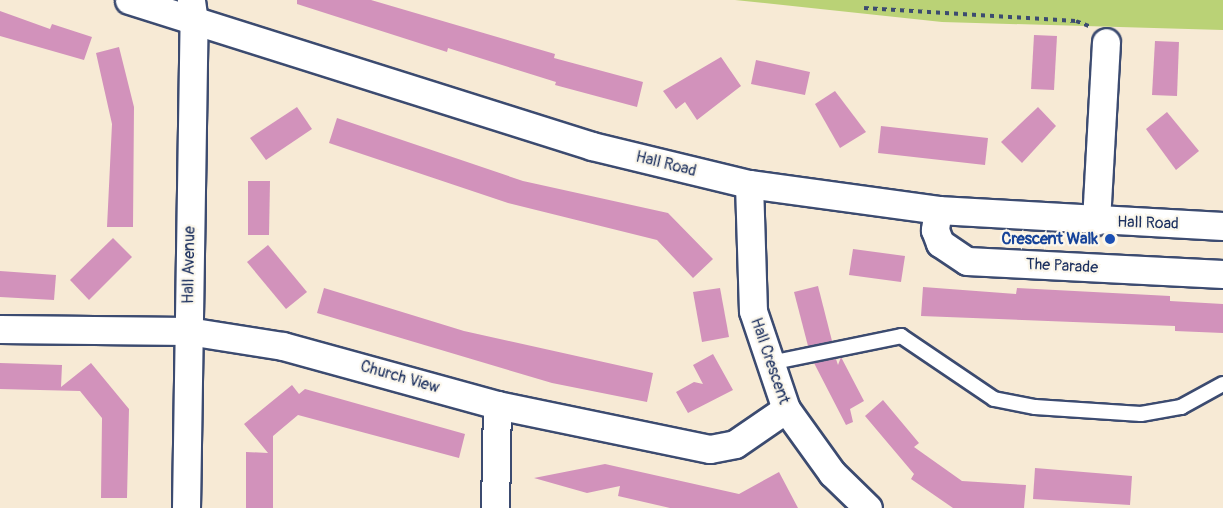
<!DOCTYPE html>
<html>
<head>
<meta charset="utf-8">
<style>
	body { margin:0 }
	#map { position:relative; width:1223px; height:508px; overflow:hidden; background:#f7ead5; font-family:Pangolin,sans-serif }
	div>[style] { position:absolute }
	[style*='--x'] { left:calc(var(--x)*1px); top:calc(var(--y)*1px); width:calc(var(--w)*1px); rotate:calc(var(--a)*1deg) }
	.green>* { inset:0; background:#bad276 }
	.building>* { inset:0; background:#d292bb }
	.path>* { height:4px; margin-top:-2px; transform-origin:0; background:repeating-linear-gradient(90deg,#3c4b70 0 4.5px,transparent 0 9px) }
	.roads { filter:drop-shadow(2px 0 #3c4b70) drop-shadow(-2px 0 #3c4b70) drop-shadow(0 2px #3c4b70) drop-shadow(0 -2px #3c4b70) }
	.service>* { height:14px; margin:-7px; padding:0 7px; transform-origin:7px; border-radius:7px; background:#fff }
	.minor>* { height:27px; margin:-13.5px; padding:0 13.5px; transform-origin:13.5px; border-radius:13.5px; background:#fff }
	.dots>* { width:16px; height:16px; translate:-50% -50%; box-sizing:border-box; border:3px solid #fbf7ec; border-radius:50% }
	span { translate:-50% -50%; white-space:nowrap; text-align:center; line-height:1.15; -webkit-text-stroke:4.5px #fbf7ec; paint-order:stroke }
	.street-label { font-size:16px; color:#1b2f5e }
	.transit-label { font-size:16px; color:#164399; font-weight:700 }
	.right { translate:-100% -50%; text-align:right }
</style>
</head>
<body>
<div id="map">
	<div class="green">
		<div style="clip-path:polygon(735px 0,1223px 0,1223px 30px,942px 22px)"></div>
	</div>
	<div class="building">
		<div style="clip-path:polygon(297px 0,371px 0,555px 54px,554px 58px,643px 82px,637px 107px,555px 85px,556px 82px,448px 48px,447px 52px,297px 4px)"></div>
		<div style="clip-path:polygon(0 11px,50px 29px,52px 24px,92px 37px,84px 60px,0 36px)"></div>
		<div style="clip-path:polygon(1034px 35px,1057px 36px,1054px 90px,1031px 89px)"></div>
		<div style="clip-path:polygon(1155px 41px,1179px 42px,1177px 96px,1152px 95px)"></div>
		<div style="clip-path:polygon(119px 47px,134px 107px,133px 227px,107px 227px,112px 124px,96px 53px)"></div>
		<div style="clip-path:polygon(721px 57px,741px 86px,697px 120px,685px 102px,676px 109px,663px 91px)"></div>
		<div style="clip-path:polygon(756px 60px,810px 72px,805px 95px,751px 84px)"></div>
		<div style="clip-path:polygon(835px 91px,866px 132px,840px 148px,815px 104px)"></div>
		<div style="clip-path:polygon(297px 107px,312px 129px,266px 160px,250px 138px)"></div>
		<div style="clip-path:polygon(1038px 107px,1056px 126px,1022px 163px,1001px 142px)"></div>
		<div style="clip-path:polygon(1167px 112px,1199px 151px,1176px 170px,1146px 129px)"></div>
		<div style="clip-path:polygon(337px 118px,523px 181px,668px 213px,713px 259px,693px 278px,657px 240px,508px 203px,329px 143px)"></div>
		<div style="clip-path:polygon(881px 126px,988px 138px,985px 165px,878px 153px)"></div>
		<div style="clip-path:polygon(248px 181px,270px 181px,269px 235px,248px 235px)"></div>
		<div style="clip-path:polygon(113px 238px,132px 257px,89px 300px,70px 280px)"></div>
		<div style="clip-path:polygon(268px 245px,307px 292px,286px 309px,247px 262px)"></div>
		<div style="clip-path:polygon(853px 249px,905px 256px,901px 282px,849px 275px)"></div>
		<div style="clip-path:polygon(0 271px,56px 275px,54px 300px,0 297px)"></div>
		<div style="clip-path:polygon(818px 286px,832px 341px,808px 346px,794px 292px)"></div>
		<div style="clip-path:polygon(923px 287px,1016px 294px,1017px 288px,1170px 296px,1170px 301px,1223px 304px,1223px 333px,1175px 331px,1175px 326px,921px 316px)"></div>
		<div style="clip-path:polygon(324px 288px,464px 331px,653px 373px,647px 402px,552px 383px,317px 313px)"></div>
		<div style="clip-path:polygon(720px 288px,729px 337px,702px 342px,693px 292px)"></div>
		<div style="clip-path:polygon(713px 354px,733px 390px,688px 413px,676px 392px,694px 382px,703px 384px,693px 365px)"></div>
		<div style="clip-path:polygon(841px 357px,864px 401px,850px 409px,853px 422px,846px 425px,814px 363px,836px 359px,838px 365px)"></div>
		<div style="clip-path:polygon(0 363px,62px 365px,61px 387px,91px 363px,129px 409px,127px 498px,101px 498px,102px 418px,80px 391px,0 389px)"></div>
		<div style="clip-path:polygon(292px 385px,299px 394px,305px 389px,465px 434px,459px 458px,298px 415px,273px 436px,273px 508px,246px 508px,246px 452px,268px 453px,244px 424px)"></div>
		<div style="clip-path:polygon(883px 400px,919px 443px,914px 447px,962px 481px,1026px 485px,1024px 508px,953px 508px,911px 479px,914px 474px,865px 416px)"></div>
		<div style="clip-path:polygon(605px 464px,739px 494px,779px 472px,798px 508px,670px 508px,618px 496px,620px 486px,587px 493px,534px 478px)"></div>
		<div style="clip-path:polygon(1035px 468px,1132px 476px,1130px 505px,1033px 499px)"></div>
	</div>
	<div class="path">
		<div style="--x:864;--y:8;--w:212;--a:3.5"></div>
		<div style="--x:1076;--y:21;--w:14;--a:21"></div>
	</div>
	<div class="roads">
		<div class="service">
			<div style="--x:770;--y:363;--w:134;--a:-11.6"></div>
			<div style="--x:901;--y:336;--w:112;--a:34.1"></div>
			<div style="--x:994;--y:399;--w:42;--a:11"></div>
			<div style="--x:1035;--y:407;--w:106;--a:3.8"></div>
			<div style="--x:1141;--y:414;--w:41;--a:-9.9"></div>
			<div style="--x:1181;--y:407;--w:48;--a:-28.7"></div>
		</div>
		<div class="minor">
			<div style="--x:129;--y:0;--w:485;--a:17.5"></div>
			<div style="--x:592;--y:146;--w:162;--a:13.6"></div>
			<div style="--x:749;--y:184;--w:191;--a:7.8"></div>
			<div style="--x:938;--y:210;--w:285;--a:3.2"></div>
			<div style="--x:749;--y:184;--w:127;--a:88.2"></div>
			<div style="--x:753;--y:311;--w:103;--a:71.4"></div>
			<div style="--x:786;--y:409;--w:79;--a:54.3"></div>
			<div style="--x:832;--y:473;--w:50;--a:44.2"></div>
			<div style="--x:938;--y:210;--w:20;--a:99"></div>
			<div style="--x:935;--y:230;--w:14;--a:69"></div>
			<div style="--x:940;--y:243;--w:32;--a:34"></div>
			<div style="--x:967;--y:261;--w:256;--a:2.9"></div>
			<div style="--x:1096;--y:221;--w:179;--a:-86.8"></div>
			<div style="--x:0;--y:329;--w:188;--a:0.6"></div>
			<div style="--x:188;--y:331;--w:96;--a:9"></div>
			<div style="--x:283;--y:346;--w:222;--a:15.4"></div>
			<div style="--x:497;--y:405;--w:217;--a:11.7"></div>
			<div style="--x:710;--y:449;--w:25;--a:-11"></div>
			<div style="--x:735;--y:444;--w:62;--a:-34.5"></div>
			<div style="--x:186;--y:508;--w:486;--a:-89.1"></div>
			<div style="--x:194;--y:22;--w:22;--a:-98"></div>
			<div style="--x:495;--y:508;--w:103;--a:-88.9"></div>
		</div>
	</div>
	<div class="dots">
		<div style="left:1110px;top:239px;background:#1a4fb4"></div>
	</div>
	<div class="street-label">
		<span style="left:666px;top:164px;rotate:14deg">Hall Road</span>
		<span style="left:1148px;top:223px;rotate:2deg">Hall Road</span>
		<span style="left:189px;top:265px;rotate:-89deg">Hall Avenue</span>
		<span style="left:1062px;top:266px;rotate:3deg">The Parade</span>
		<span style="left:770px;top:361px;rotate:71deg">Hall Crescent</span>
		<span style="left:400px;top:377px;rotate:16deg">Church View</span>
	</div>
	<div class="transit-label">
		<span class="right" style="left:1098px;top:239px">Crescent Walk</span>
	</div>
</div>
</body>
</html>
